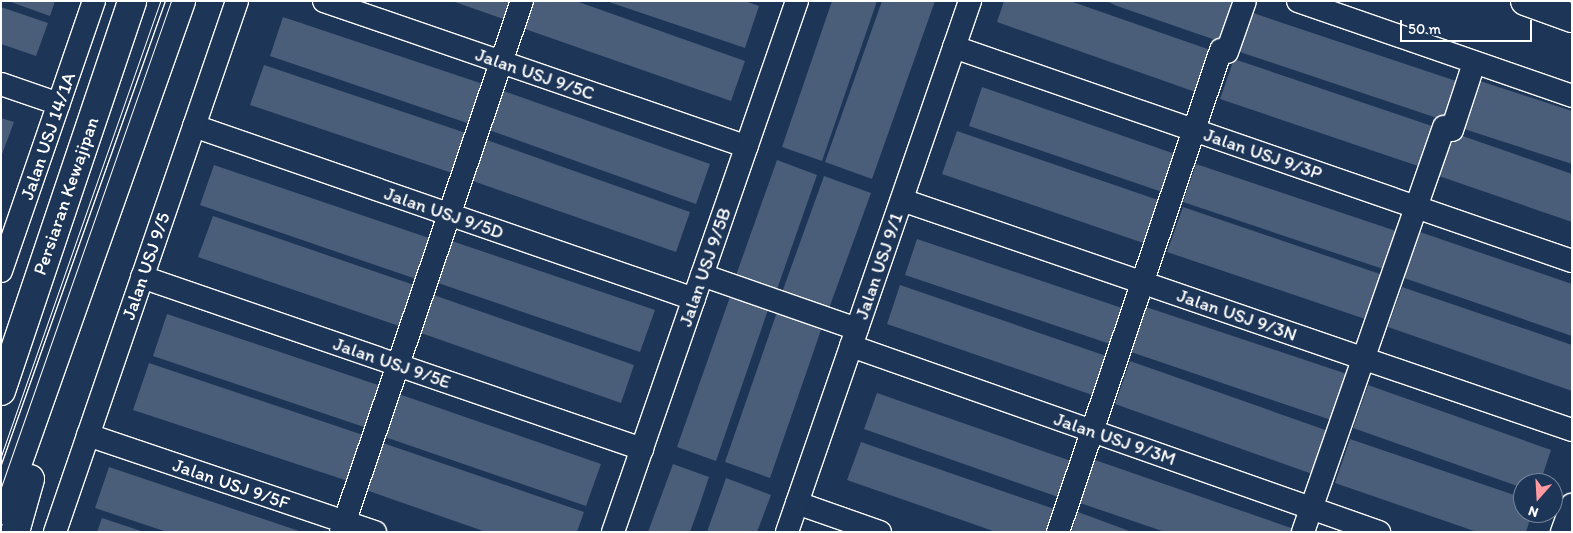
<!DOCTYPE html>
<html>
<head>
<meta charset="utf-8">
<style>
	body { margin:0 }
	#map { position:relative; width:1573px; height:533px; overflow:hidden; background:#1d3557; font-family:Itim,sans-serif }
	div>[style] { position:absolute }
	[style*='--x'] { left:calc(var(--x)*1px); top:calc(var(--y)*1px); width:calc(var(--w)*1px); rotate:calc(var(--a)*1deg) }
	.building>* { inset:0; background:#4a5d79 }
	.roads { filter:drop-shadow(1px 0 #fff) drop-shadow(-1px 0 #fff) drop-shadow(0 1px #fff) drop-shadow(0 -1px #fff) }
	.minor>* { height:22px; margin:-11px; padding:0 11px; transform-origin:11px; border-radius:11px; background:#1d3557 }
	.major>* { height:28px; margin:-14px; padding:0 14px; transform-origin:14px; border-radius:14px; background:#1d3557 }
	.tram>* { height:1px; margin:-0.5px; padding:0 0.5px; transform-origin:0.5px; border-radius:0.5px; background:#fff }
	span { translate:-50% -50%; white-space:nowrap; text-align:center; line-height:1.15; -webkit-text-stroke:4.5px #1d3557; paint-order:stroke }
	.street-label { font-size:19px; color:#fff }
	.frame { position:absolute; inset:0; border:2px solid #fff; pointer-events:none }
	.north { position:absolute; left:1513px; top:473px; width:50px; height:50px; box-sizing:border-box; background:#1d3557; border:1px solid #77869a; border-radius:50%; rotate:199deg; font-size:14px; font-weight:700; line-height:20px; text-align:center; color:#fff }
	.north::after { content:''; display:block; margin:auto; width:18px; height:22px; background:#ff9aa2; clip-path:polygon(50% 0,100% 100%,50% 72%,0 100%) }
	.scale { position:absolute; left:1400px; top:20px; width:132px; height:22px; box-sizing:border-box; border:2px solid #fff; border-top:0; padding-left:6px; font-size:15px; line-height:18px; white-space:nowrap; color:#fff; -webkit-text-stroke:4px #1d3557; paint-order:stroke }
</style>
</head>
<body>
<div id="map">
	<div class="building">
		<div style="clip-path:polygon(8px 1px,55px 1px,50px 16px)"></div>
		<div style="clip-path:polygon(452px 1px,516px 1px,509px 21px)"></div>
		<div style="clip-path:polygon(534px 1px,576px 1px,745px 61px,731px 101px,525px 29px)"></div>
		<div style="clip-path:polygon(606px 1px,745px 1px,759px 6px,745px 48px)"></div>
		<div style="clip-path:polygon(832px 1px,877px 1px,822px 161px,782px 147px)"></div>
		<div style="clip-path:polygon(882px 1px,935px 1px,872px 179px,825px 162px)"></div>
		<div style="clip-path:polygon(1004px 1px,1070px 1px,1219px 53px,1204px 95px,997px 22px)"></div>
		<div style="clip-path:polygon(1106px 1px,1233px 1px,1227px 44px,1117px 6px)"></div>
		<div style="clip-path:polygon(1px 7px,48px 23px,36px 56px,1px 44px)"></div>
		<div style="clip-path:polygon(1247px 11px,1462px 83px,1449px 122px,1234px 50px)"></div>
		<div style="clip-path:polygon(283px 17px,486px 85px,473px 125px,270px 56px)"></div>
		<div style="clip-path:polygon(1234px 59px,1438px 128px,1424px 168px,1220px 99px)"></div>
		<div style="clip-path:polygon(264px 65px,469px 134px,455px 174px,250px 105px)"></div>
		<div style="clip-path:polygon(1477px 80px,1572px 111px,1572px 164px,1461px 128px)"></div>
		<div style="clip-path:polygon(982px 87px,1181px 156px,1168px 194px,969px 126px)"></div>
		<div style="clip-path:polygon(501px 90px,710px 164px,696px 204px,486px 129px)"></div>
		<div style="clip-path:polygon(1px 118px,14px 122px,1px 157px)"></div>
		<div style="clip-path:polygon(957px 131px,1167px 203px,1152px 246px,942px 174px)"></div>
		<div style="clip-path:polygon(1454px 133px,1572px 174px,1572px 222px,1439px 176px)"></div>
		<div style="clip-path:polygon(484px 139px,690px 212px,676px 252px,470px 180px)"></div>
		<div style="clip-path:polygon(777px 160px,817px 175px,775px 295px,734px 281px)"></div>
		<div style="clip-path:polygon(1196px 164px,1399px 232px,1386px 270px,1183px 202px)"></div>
		<div style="clip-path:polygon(214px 165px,432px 239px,419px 280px,200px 205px)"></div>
		<div style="clip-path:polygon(824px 176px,871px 193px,827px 314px,780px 298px)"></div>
		<div style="clip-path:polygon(1183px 207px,1386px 276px,1371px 321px,1167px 252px)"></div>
		<div style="clip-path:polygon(213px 216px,417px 286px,402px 327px,198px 257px)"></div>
		<div style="clip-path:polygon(1420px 232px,1572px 284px,1572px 336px,1404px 278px)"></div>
		<div style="clip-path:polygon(917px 239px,1131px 311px,1119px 347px,905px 275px)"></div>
		<div style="clip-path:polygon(449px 240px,655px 310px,640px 352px,435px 282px)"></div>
		<div style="clip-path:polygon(900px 285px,1115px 359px,1101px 398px,887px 324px)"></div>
		<div style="clip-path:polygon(1402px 287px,1572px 345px,1572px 391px,1388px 327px)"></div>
		<div style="clip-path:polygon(431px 294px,634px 365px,621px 403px,418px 332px)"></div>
		<div style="clip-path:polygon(731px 294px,769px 307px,716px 461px,677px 447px)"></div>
		<div style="clip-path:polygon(1146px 307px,1350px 375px,1334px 421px,1131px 352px)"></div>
		<div style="clip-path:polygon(777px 312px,822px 327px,770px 478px,725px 462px)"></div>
		<div style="clip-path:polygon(167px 314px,384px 387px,370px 429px,153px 356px)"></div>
		<div style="clip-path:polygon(1130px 361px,1334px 433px,1318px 476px,1115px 404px)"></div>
		<div style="clip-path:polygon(149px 363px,366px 436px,351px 482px,133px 410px)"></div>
		<div style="clip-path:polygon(1368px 385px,1551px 450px,1540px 483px,1523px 483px,1523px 488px,1353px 428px)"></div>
		<div style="clip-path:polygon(396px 393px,601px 464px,586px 506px,382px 436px)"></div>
		<div style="clip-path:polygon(877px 393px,1077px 463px,1064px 499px,864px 429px)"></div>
		<div style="clip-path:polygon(1350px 439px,1523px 498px,1523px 513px,1532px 513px,1526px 532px,1477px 532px,1335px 483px)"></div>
		<div style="clip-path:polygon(380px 442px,584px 512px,577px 532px,486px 532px,363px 489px)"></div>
		<div style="clip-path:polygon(861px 442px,1060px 511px,1052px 532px,996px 532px,847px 480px)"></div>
		<div style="clip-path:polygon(1095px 460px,1297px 530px,1297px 532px,1165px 532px,1080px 503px)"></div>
		<div style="clip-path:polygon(673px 464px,709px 477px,698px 510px,690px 532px,648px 532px)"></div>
		<div style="clip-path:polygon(109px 467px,296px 530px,301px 532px,167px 532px,95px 508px)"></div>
		<div style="clip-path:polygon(726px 478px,771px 495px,757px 532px,707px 532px)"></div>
		<div style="clip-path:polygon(1078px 512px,1097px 519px,1132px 532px,1071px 532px)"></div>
		<div style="clip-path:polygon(102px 518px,141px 531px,141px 532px,97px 532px)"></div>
	</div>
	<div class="roads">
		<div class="minor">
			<div style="--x:324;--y:1;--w:447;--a:19"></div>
			<div style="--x:1298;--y:1;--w:290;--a:19.1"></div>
			<div style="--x:954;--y:47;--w:654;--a:19.1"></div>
			<div style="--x:1227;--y:52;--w:54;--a:-70.6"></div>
			<div style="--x:1;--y:84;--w:61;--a:19"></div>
			<div style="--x:194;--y:126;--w:529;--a:19.09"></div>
			<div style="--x:1452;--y:130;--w:71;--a:-71.8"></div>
			<div style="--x:902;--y:200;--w:708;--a:18.95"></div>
			<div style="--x:1;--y:271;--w:286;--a:-71"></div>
			<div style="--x:702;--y:275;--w:164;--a:19.2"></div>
			<div style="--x:142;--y:277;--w:529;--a:18.98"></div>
			<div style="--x:851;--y:346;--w:560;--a:19.41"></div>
			<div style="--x:88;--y:435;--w:303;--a:18.7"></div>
			<div style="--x:797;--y:503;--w:88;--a:19.3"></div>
			<div style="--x:55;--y:532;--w:561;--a:-71.08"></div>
			<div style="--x:341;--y:532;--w:561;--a:-71.18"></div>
			<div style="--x:613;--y:532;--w:562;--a:-70.89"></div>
			<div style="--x:787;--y:532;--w:562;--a:-70.98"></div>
			<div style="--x:1058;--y:532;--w:509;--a:-71.32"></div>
			<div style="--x:1303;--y:532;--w:429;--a:-70.8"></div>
			<div style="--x:1562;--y:532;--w:29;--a:-70"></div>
		</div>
		<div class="major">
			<div style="--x:1525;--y:1;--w:50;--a:19.9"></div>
			<div style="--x:1;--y:391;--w:411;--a:-71.4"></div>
			<div style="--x:1;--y:510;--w:540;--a:-70.52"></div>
			<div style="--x:15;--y:532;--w:55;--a:-74.2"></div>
		</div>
	</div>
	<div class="tram">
		<div style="--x:1;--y:456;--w:482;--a:-70.7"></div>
		<div style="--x:1;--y:487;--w:515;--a:-70.72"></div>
	</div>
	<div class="street-label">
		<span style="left:535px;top:74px;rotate:19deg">Jalan USJ 9/5C</span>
		<span style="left:48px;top:136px;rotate:-71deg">Jalan USJ 14/1A</span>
		<span style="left:1263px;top:154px;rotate:19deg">Jalan USJ 9/3P</span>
		<span style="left:66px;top:196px;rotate:-71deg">Persiaran Kewajipan</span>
		<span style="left:444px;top:213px;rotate:19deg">Jalan USJ 9/5D</span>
		<span style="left:146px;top:266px;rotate:-71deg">Jalan USJ 9/5</span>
		<span style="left:879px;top:266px;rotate:-71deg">Jalan USJ 9/1</span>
		<span style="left:705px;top:267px;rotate:-71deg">Jalan USJ 9/5B</span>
		<span style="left:1237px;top:315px;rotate:19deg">Jalan USJ 9/3N</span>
		<span style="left:392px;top:363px;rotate:19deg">Jalan USJ 9/5E</span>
		<span style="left:1115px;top:439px;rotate:19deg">Jalan USJ 9/3M</span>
		<span style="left:231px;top:484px;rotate:19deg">Jalan USJ 9/5F</span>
	</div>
	<div class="frame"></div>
	<div class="north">N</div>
	<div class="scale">50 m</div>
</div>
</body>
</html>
